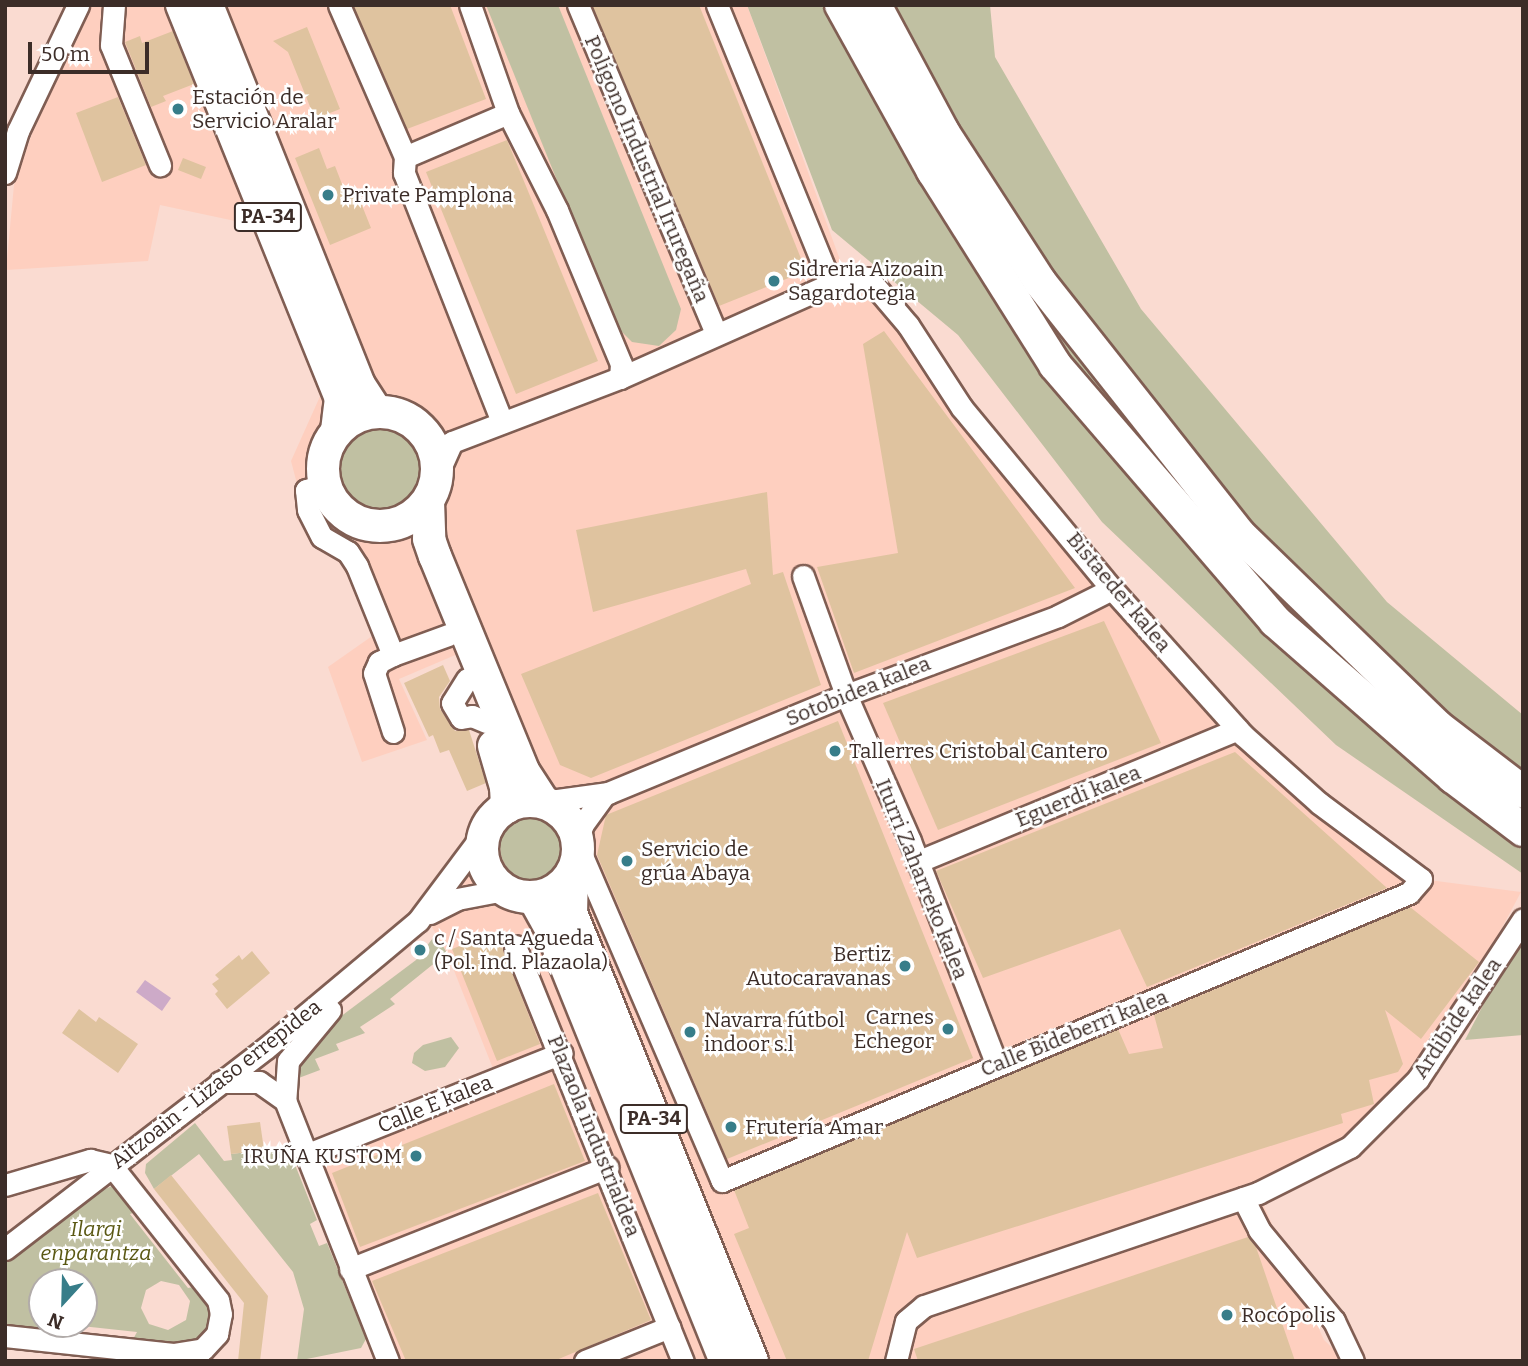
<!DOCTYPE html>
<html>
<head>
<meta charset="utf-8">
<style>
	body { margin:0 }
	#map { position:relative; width:1528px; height:1366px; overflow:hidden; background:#fadbd1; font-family:Bitter,serif }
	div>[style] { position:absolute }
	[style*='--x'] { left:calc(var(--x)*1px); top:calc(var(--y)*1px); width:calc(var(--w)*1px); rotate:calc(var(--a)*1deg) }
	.built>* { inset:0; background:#fecfbf }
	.green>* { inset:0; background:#c0c0a2 }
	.round { border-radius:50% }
	.water>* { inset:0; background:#cdaac8 }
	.building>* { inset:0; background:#dfc39f }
	.roads { filter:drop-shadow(2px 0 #805e53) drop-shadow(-2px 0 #805e53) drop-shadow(0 2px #805e53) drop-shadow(0 -2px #805e53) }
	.minor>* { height:21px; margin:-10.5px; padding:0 10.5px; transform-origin:10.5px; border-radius:10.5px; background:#fff }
	.highway>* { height:32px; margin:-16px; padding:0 16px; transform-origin:16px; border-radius:16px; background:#fff }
	.highway>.ring { margin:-16px; padding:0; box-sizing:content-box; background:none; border:32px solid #fff; border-radius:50% }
	.dots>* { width:19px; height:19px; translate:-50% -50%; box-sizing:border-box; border:4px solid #fff; border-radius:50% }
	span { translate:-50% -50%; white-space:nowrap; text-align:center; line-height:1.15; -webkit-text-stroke:5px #fff; paint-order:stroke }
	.shield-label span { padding:2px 5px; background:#fff; border:2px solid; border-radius:5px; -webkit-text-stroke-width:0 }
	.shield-label { font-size:19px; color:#3c2d28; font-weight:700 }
	.poi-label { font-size:21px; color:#3c2d28 }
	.left { translate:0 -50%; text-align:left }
	.right { translate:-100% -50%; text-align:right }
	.street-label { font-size:21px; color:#3c2d28 }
	.park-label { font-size:21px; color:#5a5813; font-style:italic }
	.frame { position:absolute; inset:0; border:7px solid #3c2d28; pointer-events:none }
	.north { position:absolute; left:28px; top:1268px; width:70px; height:70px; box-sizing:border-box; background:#fff; border:2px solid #b1aba9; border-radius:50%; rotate:202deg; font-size:19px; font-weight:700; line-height:28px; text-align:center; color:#3c2d28 }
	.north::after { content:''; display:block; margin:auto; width:24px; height:32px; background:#377d89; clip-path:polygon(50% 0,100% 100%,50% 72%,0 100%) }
	.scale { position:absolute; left:28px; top:42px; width:121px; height:32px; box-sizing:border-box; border:4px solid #3c2d28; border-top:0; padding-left:9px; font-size:21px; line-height:24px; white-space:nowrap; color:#3c2d28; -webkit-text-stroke:5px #fff; paint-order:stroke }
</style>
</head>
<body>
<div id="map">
	<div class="built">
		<div style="clip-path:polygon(90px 5px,747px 5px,851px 290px,908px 325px,962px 408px,1243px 735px,1421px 879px,1521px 892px,1439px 1046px,1350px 1147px,1258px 1193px,1324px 1340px,1346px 1361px,388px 1361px,308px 1154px,496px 1076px,447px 953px,425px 915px,514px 794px,460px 653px,399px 679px,427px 740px,362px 762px,328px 667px,375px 634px,340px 555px,310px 533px,291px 461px,322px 392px,254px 225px,160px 205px,148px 261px,6px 270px,14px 185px,34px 128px)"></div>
	</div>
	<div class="green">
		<div style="clip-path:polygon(486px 5px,558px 5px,681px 309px,676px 330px,659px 346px,632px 342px,616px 326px)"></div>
		<div style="clip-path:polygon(747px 5px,990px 5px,995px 57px,1141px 309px,1387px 602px,1523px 715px,1523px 874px,1336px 745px,1102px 522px,958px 335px,832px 230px)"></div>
		<div class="round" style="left:339px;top:423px;width:88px;height:88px"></div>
		<div class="round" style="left:500px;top:813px;width:68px;height:68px"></div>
		<div style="clip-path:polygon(1523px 928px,1523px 1035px,1465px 1040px)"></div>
		<div style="clip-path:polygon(436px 934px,447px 953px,390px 999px,395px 1004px,360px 1027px,365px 1033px,336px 1044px,339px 1050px,315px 1059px,320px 1070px,296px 1079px,303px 1061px,340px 1017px,416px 960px)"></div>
		<div style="clip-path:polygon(451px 1037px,459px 1048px,445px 1067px,425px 1071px,412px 1063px,414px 1053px,423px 1045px)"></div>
		<div style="clip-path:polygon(195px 1123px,224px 1161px,232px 1160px,231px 1154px,288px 1147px,317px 1220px,310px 1224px,319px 1246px,327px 1243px,366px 1339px,361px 1348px,297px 1361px,304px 1309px,293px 1272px,199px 1154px,154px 1189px,145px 1173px,146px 1164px)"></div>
		<div style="clip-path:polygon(evenodd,112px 1186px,128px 1193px,142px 1210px,130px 1214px,188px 1288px,199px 1286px,210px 1302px,211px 1320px,206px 1334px,184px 1344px,131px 1343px,137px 1332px,63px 1324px,84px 1324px,84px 1282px,42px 1282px,42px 1322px,32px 1333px,5px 1330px,5px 1264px,78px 1201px,112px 1186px,161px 1281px,179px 1285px,190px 1301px,186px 1320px,168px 1330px,149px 1324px,141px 1308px,146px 1290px,161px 1281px)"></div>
	</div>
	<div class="water">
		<div style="clip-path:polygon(145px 980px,171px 998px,162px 1011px,136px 992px)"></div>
	</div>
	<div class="building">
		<div style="clip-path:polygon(353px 5px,450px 5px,486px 99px,407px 129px)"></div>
		<div style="clip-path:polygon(592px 5px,699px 5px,806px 271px,719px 306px)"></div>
		<div style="clip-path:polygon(307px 27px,340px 109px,315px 119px,288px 52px,273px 41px)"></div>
		<div style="clip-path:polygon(173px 31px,194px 84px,163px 96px,166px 101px,151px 107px,125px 42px,140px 36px,142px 43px)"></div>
		<div style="clip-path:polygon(118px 97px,146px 165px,102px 182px,76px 113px)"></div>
		<div style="clip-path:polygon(507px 140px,598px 361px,516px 394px,426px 172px)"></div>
		<div style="clip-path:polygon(319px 148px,327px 169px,335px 166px,347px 197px,357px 193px,371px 228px,330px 245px,295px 158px)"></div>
		<div style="clip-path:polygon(183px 158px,206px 167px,201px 179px,178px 170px)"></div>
		<div style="clip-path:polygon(884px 331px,1075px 588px,854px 673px,817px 567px,898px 553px,863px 344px)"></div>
		<div style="clip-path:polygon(767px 492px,773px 575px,783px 572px,821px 685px,591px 778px,560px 765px,521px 674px,751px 584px,746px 569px,593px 612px,576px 530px)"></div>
		<div style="clip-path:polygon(1104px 621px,1161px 743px,938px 830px,883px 703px)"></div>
		<div style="clip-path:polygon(443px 665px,450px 681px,439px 697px,440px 709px,455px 731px,469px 730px,486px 783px,467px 791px,449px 750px,440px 753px,433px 735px,429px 737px,404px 683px)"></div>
		<div style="clip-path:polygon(838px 721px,973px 1058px,727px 1159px,597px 855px,606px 815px)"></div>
		<div style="clip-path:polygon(1235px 752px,1387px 888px,1147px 987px,1120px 929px,983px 978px,936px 871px)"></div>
		<div style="clip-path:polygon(1410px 907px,1479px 962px,1421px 1039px,1385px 1010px,1403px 1064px,1398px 1072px,1369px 1080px,1374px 1104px,1341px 1114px,1343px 1123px,917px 1258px,907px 1232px,868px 1361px,787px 1361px,734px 1234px,749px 1228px,734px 1190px,1118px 1029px,1129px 1054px,1163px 1048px,1154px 1015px)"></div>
		<div style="clip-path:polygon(496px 932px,540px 1044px,497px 1061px,452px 949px)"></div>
		<div style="clip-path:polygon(252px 951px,270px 973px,227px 1009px,215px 994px,218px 991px,212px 984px,219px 979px,215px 975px,239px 955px,242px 960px)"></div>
		<div style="clip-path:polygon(79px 1009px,96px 1022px,99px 1017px,138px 1044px,118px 1073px,62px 1033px)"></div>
		<div style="clip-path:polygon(554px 1084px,585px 1161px,360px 1247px,332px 1173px)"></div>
		<div style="clip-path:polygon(260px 1122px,264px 1150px,231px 1154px,227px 1126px)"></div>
		<div style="clip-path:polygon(171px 1175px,268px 1296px,260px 1361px,238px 1361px,244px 1303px,154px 1189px)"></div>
		<div style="clip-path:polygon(598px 1193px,651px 1320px,554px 1361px,406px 1361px,372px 1281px)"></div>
		<div style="clip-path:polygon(1248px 1237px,1256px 1247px,1295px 1361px,918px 1361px,914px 1349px)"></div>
	</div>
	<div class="roads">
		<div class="minor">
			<div style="--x:114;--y:5;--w:40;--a:94.3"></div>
			<div style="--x:111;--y:45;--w:130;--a:67.8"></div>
			<div style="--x:339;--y:5;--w:166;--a:66.5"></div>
			<div style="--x:405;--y:157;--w:16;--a:94"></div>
			<div style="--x:404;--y:173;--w:268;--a:68.5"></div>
			<div style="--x:470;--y:5;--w:114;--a:70.6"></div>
			<div style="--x:508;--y:113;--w:109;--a:63.2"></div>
			<div style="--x:557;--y:210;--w:167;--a:67.4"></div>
			<div style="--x:621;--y:364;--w:14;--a:94"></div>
			<div style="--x:578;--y:5;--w:356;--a:67.2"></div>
			<div style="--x:717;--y:5;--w:302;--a:67.8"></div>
			<div style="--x:405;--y:157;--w:112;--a:-23.1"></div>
			<div style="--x:5;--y:173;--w:44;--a:-72.8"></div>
			<div style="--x:18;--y:131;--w:140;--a:-64.5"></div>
			<div style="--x:438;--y:473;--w:34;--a:-66"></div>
			<div style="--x:452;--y:442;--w:180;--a:-20.9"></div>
			<div style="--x:620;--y:378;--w:246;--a:-24"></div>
			<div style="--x:845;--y:278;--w:23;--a:0"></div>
			<div style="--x:868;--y:278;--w:62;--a:49.6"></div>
			<div style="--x:908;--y:325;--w:99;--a:57"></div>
			<div style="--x:962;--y:408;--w:235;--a:50.4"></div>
			<div style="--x:1112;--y:589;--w:196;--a:48.1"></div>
			<div style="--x:1243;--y:735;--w:102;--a:41.8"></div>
			<div style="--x:1319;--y:803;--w:127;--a:36.7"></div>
			<div style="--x:1421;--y:879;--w:18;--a:131"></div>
			<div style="--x:1409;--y:893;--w:745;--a:157.26"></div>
			<div style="--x:722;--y:1181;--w:365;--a:-113.3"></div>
			<div style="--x:325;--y:484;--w:20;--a:162"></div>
			<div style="--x:306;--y:490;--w:20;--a:84"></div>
			<div style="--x:308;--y:510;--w:30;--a:63"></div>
			<div style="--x:322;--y:537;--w:30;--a:30"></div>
			<div style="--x:348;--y:552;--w:17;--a:57"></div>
			<div style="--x:357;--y:566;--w:96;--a:68"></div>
			<div style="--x:393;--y:655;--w:59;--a:-20"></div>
			<div style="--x:803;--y:576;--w:127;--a:70.1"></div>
			<div style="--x:846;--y:695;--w:159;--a:66.3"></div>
			<div style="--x:910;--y:841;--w:238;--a:68.8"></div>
			<div style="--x:393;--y:655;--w:16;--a:153"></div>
			<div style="--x:379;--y:662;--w:12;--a:114"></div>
			<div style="--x:374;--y:673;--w:62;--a:72.1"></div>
			<div style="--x:467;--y:679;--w:28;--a:122"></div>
			<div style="--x:452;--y:703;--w:17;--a:59"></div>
			<div style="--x:461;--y:718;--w:11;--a:-10"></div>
			<div style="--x:472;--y:716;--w:15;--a:23"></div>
			<div style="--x:543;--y:802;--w:66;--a:-7.9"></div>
			<div style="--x:608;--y:793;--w:257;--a:-22.4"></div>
			<div style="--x:846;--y:695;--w:226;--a:-20.4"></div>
			<div style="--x:1058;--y:616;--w:60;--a:-26.6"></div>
			<div style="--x:577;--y:842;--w:19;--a:-72"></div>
			<div style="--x:583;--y:824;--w:37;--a:-54"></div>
			<div style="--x:917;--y:862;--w:347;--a:-22.5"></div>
			<div style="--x:430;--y:913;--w:30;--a:-27"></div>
			<div style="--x:457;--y:899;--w:48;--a:-10.8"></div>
			<div style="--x:515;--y:946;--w:448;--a:68"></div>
			<div style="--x:330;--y:1010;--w:66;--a:129.5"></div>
			<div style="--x:288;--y:1061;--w:39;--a:94"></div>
			<div style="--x:285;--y:1100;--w:281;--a:68.5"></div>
			<div style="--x:220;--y:1082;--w:39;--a:0"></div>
			<div style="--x:259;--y:1082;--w:32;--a:35"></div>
			<div style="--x:308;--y:1154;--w:273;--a:-21.7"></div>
			<div style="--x:5;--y:1185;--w:89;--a:-16.4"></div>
			<div style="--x:90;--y:1160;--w:22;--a:13"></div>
			<div style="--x:1243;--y:1198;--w:36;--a:63"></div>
			<div style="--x:1259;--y:1230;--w:118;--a:50.5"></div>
			<div style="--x:1334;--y:1321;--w:44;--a:64.6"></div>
			<div style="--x:5;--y:1249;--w:329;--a:-37.6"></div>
			<div style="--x:266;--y:1048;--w:198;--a:-39.9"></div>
			<div style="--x:418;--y:921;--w:109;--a:-53.2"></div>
			<div style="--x:350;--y:1269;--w:277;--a:-21.6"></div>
			<div style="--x:5;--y:1336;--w:169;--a:6.1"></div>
			<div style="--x:173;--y:1354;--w:30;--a:-9"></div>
			<div style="--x:203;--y:1349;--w:21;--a:-47"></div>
			<div style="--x:217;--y:1334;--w:20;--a:-79"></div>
			<div style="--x:221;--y:1314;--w:14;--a:-102"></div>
			<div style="--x:218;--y:1300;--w:172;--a:-128.4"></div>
			<div style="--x:585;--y:1361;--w:91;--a:-22"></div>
			<div style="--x:896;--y:1361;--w:41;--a:-76"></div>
			<div style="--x:906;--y:1321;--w:23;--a:-40"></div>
			<div style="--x:924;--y:1306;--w:353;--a:-18.7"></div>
			<div style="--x:1258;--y:1193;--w:103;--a:-26.6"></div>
			<div style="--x:1350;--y:1147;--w:96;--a:-45"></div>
			<div style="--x:1418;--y:1079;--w:191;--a:-56.7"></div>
		</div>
		<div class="highway">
			<div style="--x:182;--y:5;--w:424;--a:68"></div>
			<div style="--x:341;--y:398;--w:32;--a:97"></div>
			<div style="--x:207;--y:5;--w:409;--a:68.2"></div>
			<div style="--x:359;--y:385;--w:31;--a:57"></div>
			<div style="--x:841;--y:5;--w:190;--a:61"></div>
			<div style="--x:933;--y:171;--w:229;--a:57.8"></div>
			<div style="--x:1055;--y:365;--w:338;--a:49.3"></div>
			<div style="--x:1275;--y:621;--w:237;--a:41.2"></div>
			<div style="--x:1453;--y:777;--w:88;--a:37.1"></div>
			<div style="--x:875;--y:5;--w:144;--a:61.8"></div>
			<div style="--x:943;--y:132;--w:179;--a:57.1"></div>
			<div style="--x:1040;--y:282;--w:321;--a:51.7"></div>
			<div style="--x:1239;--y:534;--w:277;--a:44.1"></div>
			<div style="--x:1438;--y:727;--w:107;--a:37.4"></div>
			<div class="ring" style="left:323px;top:412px;width:82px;height:82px"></div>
			<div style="--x:428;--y:501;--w:38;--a:88"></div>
			<div style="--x:429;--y:539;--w:18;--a:71"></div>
			<div style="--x:435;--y:556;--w:232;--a:67.7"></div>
			<div style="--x:523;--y:771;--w:37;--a:57"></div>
			<div style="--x:494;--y:746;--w:43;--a:73.7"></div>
			<div style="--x:506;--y:787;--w:20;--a:87"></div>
			<div class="ring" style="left:482px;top:801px;width:64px;height:64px"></div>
			<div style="--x:572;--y:873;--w:40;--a:91.4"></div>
			<div style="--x:571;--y:913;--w:483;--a:68"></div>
			<div style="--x:534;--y:898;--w:38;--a:61"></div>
			<div style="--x:552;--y:931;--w:464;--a:68"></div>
		</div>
	</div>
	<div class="dots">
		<div style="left:178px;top:109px;background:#377d89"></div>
		<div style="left:328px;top:195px;background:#377d89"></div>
		<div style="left:774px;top:281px;background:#377d89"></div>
		<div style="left:835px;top:751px;background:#377d89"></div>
		<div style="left:627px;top:861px;background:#377d89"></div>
		<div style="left:420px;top:950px;background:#377d89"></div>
		<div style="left:905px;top:966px;background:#377d89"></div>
		<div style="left:948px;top:1029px;background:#377d89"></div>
		<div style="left:690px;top:1032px;background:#377d89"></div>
		<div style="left:731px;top:1127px;background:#377d89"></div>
		<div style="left:416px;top:1156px;background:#377d89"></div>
		<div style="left:1227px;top:1315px;background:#377d89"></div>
	</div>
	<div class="shield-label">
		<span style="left:268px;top:217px">PA-34</span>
		<span style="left:654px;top:1119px">PA-34</span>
	</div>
	<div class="poi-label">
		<span class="left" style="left:192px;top:109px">Estación de<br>Servicio Aralar</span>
		<span class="left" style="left:342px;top:195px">Private Pamplona</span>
		<span class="left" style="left:788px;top:281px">Sidreria Aizoain<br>Sagardotegia</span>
		<span class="left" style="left:849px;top:751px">Tallerres Cristobal Cantero</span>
		<span class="left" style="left:641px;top:861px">Servicio de<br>grúa Abaya</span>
		<span class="left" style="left:434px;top:950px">c / Santa Agueda<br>(Pol. Ind. Plazaola)</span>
		<span class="right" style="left:891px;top:966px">Bertiz<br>Autocaravanas</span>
		<span class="right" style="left:934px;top:1029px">Carnes<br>Echegor</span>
		<span class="left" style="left:704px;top:1032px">Navarra fútbol<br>indoor s.l</span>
		<span class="left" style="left:745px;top:1127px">Frutería Amar</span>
		<span class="right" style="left:402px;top:1156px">IRUÑA KUSTOM</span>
		<span class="left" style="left:1241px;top:1315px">Rocópolis</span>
	</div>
	<div class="street-label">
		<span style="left:647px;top:169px;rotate:67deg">Polígono Industrial Iruregaña</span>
		<span style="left:1119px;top:592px;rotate:50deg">Bistaeder kalea</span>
		<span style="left:858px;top:691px;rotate:-22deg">Sotobidea kalea</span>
		<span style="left:1078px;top:796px;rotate:-22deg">Eguerdi kalea</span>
		<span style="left:922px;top:879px;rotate:68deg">Iturri Zaharreko kalea</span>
		<span style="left:1457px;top:1018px;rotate:-56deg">Ardibide kalea</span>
		<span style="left:1074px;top:1033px;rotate:-22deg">Calle Bideberri kalea</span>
		<span style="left:216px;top:1084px;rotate:-38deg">Aitzoain - Lizaso errepidea</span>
		<span style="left:435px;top:1104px;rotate:-22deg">Calle E kalea</span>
		<span style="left:594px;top:1136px;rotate:68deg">Plazaola industrialdea</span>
	</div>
	<div class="park-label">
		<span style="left:96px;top:1241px">Ilargi<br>enparantza</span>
	</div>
	<div class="frame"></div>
	<div class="north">N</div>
	<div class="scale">50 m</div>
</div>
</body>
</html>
